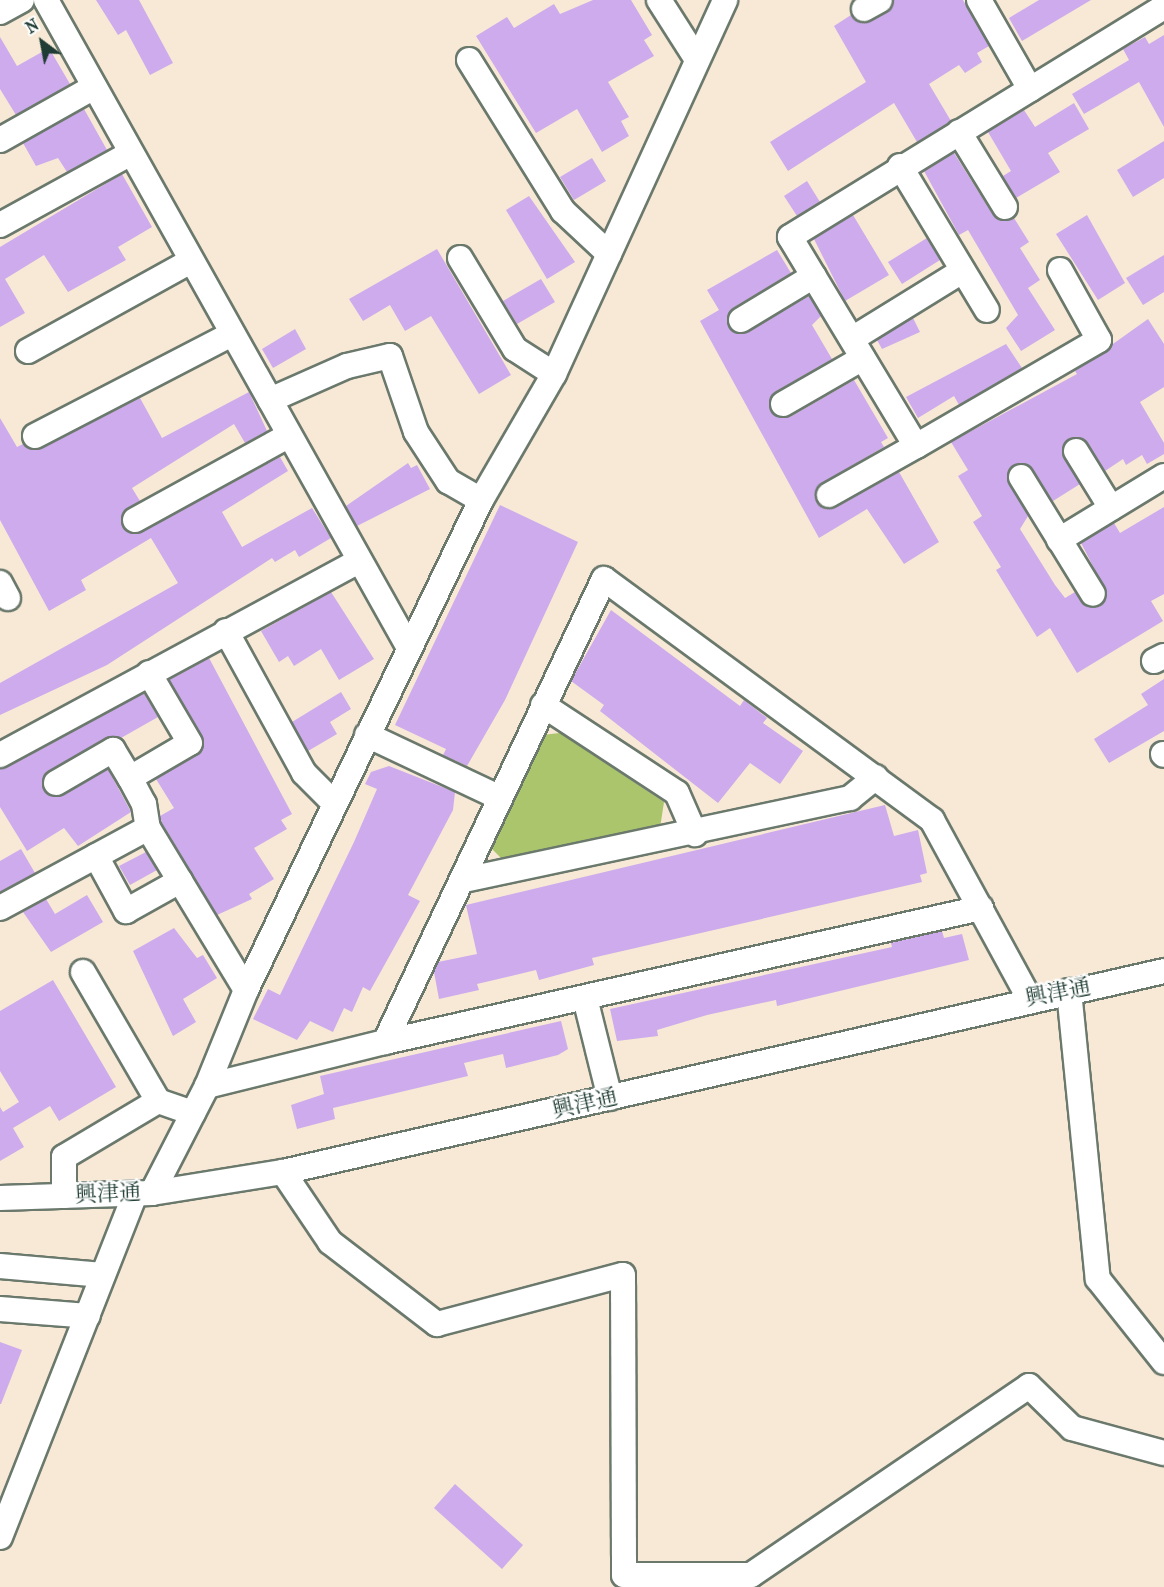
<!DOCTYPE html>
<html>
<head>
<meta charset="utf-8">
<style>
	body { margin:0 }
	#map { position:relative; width:1164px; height:1587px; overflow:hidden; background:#f7e9d6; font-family:"IM FELL French Canon","Noto Serif JP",serif }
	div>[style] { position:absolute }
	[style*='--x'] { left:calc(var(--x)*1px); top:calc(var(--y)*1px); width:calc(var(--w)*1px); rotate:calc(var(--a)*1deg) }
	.green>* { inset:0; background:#aac56b }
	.building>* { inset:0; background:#ceabec }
	.roads { filter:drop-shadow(2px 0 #6b796d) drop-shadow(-2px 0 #6b796d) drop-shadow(0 2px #6b796d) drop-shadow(0 -2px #6b796d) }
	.minor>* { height:24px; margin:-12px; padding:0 12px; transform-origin:12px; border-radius:12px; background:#fff }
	span { translate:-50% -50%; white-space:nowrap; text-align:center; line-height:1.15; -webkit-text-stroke:4.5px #fff; paint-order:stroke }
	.street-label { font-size:22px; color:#1f3d34 }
	.north { position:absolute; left:12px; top:12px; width:60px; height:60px; -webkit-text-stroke:4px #fff; paint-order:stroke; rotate:328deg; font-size:16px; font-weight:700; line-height:24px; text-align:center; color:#1f3d34 }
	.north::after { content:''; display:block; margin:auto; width:21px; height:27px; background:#1f3d34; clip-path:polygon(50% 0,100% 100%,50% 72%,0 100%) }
</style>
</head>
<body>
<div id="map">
	<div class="green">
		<div style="clip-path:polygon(560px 733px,664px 802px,660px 828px,505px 862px,490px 847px,542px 735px)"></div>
	</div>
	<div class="building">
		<div style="clip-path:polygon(96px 0,139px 0,173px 63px,150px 75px,126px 30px,118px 35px)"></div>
		<div style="clip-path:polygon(593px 0,631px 0,652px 35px,644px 40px,654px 56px,608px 82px,629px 117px,621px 121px,629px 136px,602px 152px,577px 109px,536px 133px,476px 36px,507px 17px,514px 28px,554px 4px,560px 14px)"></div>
		<div style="clip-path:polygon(894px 0,963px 0,989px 46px,977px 53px,982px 62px,965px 73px,959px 65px,929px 84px,951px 121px,917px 142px,894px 103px,788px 171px,770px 142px,866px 82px,834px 26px,851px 15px,871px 21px,887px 12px)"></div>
		<div style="clip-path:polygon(1039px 0,1091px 0,1022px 41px,1009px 18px)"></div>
		<div style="clip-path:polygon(1164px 35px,1164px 127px,1139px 82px,1084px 114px,1072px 94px,1129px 60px,1123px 49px,1145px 37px,1149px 44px)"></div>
		<div style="clip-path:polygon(0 37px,17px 66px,49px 48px,70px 84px,16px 115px,0 89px)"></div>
		<div style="clip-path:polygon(1074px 103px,1089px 129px,1048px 153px,1060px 172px,1016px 198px,1003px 176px,1011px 171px,988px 132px,1024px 110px,1035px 127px)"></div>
		<div style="clip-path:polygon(84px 109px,107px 150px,67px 172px,58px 158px,36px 166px,23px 143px)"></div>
		<div style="clip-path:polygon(1164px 141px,1164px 178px,1133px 197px,1117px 170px)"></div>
		<div style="clip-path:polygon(954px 153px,993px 215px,1005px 221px,1014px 218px,1029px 242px,1020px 248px,1040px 280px,1028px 288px,1055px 330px,1021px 351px,1006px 328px,1018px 315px,968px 230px,959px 235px,924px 171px)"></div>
		<div style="clip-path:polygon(592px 158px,606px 181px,574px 200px,560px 177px)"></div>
		<div style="clip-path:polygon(122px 174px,152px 227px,118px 247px,126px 260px,68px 292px,44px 255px,5px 279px,25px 313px,0 327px,0 247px)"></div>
		<div style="clip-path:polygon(807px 181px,820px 202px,797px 216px,784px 196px)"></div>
		<div style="clip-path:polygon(529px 196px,575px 262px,547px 279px,506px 210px)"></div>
		<div style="clip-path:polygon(853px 215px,889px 275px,845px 301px,814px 239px)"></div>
		<div style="clip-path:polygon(1087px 215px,1125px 283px,1098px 300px,1056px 234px)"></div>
		<div style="clip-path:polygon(927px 238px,940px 260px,902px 284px,888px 262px)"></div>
		<div style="clip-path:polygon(437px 249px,511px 375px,479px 394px,431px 316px,405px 331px,390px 305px,363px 321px,349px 299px)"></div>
		<div style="clip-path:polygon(777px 250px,791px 273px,733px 308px,729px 327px,748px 332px,809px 296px,821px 316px,812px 325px,832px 359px,775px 392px,770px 411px,790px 417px,854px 380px,888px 438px,881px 442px,884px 447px,822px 483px,816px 501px,835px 508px,899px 472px,939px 542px,904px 564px,867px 509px,819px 538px,700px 321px,719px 310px,707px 290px)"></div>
		<div style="clip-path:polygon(1164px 255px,1164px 292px,1143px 305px,1126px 278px)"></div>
		<div style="clip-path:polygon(541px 279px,555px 302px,517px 324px,503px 301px)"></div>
		<div style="clip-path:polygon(913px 318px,920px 332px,882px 349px,877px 340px)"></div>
		<div style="clip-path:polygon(1148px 319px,1164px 344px,1164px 387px,1140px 402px,1164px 443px,1164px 454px,1147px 464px,1142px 455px,1126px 465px,1123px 459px,1105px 471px,1083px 439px,1069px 439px,1062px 452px,1080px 484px,1053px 501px,1027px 464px,1013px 465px,1007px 477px,1028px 516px,1020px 529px,1055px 585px,1065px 598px,1075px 592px,1093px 608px,1101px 606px,1107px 593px,1081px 543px,1114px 523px,1120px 533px,1164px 507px,1164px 594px,1151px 601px,1163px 621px,1077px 673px,1050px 628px,1037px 637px,996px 570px,1001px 567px,973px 522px,982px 516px,958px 476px,968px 470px,951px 442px,1077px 374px,1075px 371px)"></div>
		<div style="clip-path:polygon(295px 329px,306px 349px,273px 368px,262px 349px)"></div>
		<div style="clip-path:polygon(1006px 344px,1022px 368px,959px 405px,954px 396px,918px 418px,906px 397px)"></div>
		<div style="clip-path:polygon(249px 392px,267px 431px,245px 443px,234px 424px,132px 488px,140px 501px,123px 512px,123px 527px,142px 532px,280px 457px,288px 471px,222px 512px,242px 547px,312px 508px,331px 538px,299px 557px,295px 550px,275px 562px,272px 558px,107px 665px,0 715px,0 683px,178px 583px,151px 538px,81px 580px,86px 590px,49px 611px,0 520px,0 418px,17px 447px,23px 444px,35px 450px,140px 398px,162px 438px)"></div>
		<div style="clip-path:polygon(408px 463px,411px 468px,417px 465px,430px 489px,357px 526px,346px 506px)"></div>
		<div style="clip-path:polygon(500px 505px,578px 542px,505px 700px,467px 766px,443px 755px,446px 749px,395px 725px)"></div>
		<div style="clip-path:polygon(331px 592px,374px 659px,339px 680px,321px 649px,294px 666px,288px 656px,279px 662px,261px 631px)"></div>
		<div style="clip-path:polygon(611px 610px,740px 706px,744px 700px,767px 718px,763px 723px,803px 751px,780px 784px,750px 763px,718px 803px,600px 711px,604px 705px,571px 681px)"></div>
		<div style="clip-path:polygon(209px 658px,292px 814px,281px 820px,287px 829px,254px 848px,274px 879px,249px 894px,252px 899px,217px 915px,162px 823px,160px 816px,174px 808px,156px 779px,203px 750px,202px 736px,169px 680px)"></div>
		<div style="clip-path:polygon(1164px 679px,1164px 731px,1109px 763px,1094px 739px,1148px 705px,1141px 694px)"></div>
		<div style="clip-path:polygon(341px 692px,351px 709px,330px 722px,337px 734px,308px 751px,292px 722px)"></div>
		<div style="clip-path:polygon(144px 693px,158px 717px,121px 738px,106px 738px,49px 771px,42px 782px,44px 791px,57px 797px,108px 769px,131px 812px,78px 846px,64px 828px,27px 851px,0 807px,0 769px)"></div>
		<div style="clip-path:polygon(389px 766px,455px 792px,453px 810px,408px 895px,420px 901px,370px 991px,363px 987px,352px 1012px,344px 1008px,333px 1032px,310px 1021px,297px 1040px,253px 1019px,268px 989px,280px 995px,354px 842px,377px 789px,365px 784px,371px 772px)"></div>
		<div style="clip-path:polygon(885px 805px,894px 836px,918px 830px,927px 873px,920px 875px,922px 882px,592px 958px,594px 965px,539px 980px,536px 970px,477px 984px,479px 990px,439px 999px,434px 972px,438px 962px,477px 954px,466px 905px)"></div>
		<div style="clip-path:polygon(21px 849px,35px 873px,0 892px,0 861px)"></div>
		<div style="clip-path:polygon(146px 852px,157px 870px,130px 885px,119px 866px)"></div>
		<div style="clip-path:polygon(87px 895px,103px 922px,51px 952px,23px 912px,46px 899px,55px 914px)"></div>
		<div style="clip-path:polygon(174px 928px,197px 958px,203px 955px,217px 978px,183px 999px,196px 1022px,173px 1036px,133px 951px)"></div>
		<div style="clip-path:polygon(942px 931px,944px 938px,962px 934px,969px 960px,777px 1006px,776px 1000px,707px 1015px,657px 1030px,658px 1036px,617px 1041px,610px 1009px,892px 947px,891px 943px)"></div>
		<div style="clip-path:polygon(53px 980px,116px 1087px,59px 1121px,50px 1106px,13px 1128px,24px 1147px,0 1161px,0 1107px,3px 1112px,19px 1102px,0 1071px,0 1011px)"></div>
		<div style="clip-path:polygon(561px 1021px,568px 1049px,558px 1055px,506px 1068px,503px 1054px,464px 1063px,468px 1076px,333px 1108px,335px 1119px,297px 1129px,291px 1105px,324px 1094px,320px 1076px)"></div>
		<div style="clip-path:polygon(0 1342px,22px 1350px,1px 1404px,0 1404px)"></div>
		<div style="clip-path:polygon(455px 1484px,523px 1545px,502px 1569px,434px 1508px)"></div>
	</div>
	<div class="roads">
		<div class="minor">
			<div style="--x:46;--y:0;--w:743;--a:60.74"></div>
			<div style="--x:659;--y:0;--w:69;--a:57.5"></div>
			<div style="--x:979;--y:0;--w:103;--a:60.2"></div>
			<div style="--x:864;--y:9;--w:18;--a:-29"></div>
			<div style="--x:0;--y:12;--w:25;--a:-29"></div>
			<div style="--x:469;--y:60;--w:178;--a:58.1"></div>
			<div style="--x:563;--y:211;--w:63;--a:43.1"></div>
			<div style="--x:959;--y:132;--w:88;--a:58.5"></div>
			<div style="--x:0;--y:140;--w:108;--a:-29.4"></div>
			<div style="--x:900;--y:166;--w:168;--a:58.9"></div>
			<div style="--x:0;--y:225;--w:147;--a:-28.8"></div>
			<div style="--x:460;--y:258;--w:106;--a:58.9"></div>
			<div style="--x:515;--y:349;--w:46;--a:32.7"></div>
			<div style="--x:1060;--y:270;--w:80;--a:60.9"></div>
			<div style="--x:1099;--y:340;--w:211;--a:149.9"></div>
			<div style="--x:916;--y:446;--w:244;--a:-121.1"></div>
			<div style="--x:790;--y:237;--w:439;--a:-31.6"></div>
			<div style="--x:741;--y:320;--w:85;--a:-31.1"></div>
			<div style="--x:852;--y:339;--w:129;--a:-31.7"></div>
			<div style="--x:28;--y:351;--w:184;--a:-28.9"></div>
			<div style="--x:270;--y:400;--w:84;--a:-23.8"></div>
			<div style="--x:347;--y:366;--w:44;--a:-13.1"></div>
			<div style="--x:390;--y:356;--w:80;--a:71.1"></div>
			<div style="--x:416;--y:432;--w:59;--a:56.9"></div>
			<div style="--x:448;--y:481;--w:38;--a:30"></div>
			<div style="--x:783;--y:404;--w:92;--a:-29.9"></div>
			<div style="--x:35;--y:436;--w:222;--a:-27.4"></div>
			<div style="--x:1076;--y:451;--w:67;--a:58.4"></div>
			<div style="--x:1021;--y:477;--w:137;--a:58.4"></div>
			<div style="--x:829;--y:495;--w:100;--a:-29.4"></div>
			<div style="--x:135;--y:520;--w:175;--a:-28.8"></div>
			<div style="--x:1059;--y:540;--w:123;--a:-31.4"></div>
			<div style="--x:0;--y:583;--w:17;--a:62"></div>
			<div style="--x:226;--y:631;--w:162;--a:61.2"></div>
			<div style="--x:304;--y:773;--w:42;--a:45"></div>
			<div style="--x:1154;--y:661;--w:11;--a:-27"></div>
			<div style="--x:543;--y:705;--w:160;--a:33.3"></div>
			<div style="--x:677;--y:793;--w:45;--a:66.3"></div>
			<div style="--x:367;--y:735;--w:147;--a:25.3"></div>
			<div style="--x:1163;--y:754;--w:1;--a:45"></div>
			<div style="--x:0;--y:755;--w:408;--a:-28.4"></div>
			<div style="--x:130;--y:778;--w:30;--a:62"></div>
			<div style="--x:144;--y:804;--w:24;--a:81"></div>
			<div style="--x:56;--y:783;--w:66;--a:-30.1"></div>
			<div style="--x:113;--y:750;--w:33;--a:59"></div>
			<div style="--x:130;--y:778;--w:69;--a:-30.3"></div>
			<div style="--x:190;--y:743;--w:81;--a:-120.4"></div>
			<div style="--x:96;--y:856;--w:63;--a:61.4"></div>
			<div style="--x:126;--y:911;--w:62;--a:-29.1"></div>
			<div style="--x:464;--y:880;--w:395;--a:-12"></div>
			<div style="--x:850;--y:798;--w:33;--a:-39"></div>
			<div style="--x:0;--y:908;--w:168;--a:-28.4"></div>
			<div style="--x:148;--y:828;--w:189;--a:58.8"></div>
			<div style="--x:83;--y:972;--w:149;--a:59.8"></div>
			<div style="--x:1069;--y:991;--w:289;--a:84.3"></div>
			<div style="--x:1098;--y:1279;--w:106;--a:51.5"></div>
			<div style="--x:585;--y:998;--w:103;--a:76"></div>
			<div style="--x:385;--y:1042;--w:611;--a:-12.67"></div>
			<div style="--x:207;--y:1086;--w:183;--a:-13.9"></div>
			<div style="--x:385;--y:1042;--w:512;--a:-64.69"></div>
			<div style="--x:604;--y:579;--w:407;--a:36.3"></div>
			<div style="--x:932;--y:820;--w:203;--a:61.4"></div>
			<div style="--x:283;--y:1172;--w:84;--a:56.1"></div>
			<div style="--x:330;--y:1242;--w:135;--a:37.5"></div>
			<div style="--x:437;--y:1324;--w:192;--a:-14.8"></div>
			<div style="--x:623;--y:1275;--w:300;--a:89.8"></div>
			<div style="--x:624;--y:1575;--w:127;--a:0"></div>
			<div style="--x:751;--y:1575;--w:336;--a:-34.2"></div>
			<div style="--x:1029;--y:1386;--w:60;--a:44.3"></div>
			<div style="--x:1072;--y:1428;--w:95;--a:15.2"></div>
			<div style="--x:152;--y:1193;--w:120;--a:-62.8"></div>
			<div style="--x:207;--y:1086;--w:104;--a:-67.9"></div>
			<div style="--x:246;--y:990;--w:543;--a:-64.38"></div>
			<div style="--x:481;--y:500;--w:146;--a:-59.9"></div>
			<div style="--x:554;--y:374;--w:411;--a:-65.4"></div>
			<div style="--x:64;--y:1196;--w:39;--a:-90"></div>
			<div style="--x:64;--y:1157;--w:109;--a:-30.8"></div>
			<div style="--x:158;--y:1101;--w:37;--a:19"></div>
			<div style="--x:0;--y:1198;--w:152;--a:-1.9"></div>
			<div style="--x:152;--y:1193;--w:133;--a:-9.1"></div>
			<div style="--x:283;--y:1172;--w:904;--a:-12.85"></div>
			<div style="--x:0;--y:1266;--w:103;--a:5"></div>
			<div style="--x:0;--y:1309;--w:88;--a:4.5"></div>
			<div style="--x:0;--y:1537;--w:369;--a:-68.5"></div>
		</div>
	</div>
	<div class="street-label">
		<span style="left:1058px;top:993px;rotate:-11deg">興津通</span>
		<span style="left:585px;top:1104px;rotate:-13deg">興津通</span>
		<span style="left:108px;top:1194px;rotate:-3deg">興津通</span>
	</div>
	<div class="north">N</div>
</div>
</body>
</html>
